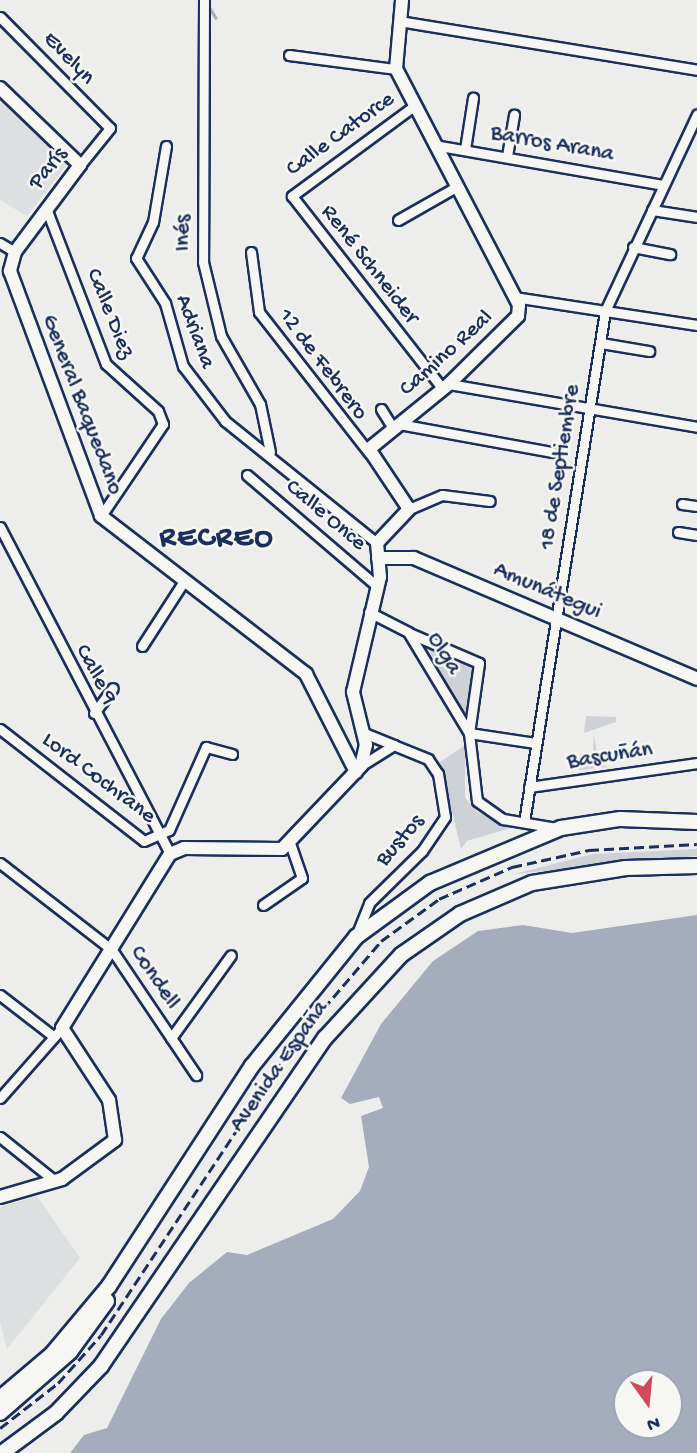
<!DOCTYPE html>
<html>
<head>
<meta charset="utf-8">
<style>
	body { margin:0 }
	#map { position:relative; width:697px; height:1453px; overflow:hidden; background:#edeeec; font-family:"Gochi Hand",sans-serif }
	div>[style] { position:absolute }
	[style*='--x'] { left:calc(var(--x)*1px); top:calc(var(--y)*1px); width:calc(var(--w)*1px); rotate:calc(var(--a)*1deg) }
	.built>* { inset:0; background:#dde0e1 }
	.green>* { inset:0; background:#ced2d7 }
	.water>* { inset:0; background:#a5acbc }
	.stream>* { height:2.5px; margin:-1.25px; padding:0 1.25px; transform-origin:1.25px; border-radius:1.25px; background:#a5acbc }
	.roads { filter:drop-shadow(2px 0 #1b2f5e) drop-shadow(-2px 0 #1b2f5e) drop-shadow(0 2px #1b2f5e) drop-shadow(0 -2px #1b2f5e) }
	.street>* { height:9px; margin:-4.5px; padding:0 4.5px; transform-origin:4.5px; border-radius:4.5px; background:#f6f6f2 }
	.secondary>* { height:12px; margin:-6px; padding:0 6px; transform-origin:6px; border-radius:6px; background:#f6f6f2 }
	.primary>* { height:14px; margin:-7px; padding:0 7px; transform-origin:7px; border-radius:7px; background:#f6f6f2 }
	.rail>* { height:2.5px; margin-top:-1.25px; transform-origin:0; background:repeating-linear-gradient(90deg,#1b2f5e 0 10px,transparent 0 15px) }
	span { translate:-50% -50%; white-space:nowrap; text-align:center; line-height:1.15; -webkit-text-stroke:5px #f6f6f2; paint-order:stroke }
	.street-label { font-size:23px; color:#1b2f5e }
	.district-label { font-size:30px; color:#1b2f5e; font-weight:700; letter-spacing:2px }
	.north { position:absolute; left:613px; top:1369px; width:70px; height:70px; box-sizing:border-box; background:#f6f6f2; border:2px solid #9ea6b7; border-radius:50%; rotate:165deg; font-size:19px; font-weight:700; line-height:28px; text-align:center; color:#1b2f5e }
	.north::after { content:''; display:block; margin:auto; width:24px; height:32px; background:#d1495b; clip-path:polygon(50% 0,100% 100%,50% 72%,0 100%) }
</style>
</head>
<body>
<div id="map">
	<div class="built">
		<div style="clip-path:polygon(0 94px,68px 163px,27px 216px,0 200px)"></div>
		<div style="clip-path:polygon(37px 1196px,80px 1258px,7px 1349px,0 1322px,0 1207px)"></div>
	</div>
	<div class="green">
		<div style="clip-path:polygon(426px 644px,472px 667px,469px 719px,464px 718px)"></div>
		<div style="clip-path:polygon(586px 716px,616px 717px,616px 722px,584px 733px)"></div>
		<div style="clip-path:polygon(594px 733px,598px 762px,607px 767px,579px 770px,580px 754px,593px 752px)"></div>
		<div style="clip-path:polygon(465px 745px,465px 797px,477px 812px,511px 828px,467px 841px,461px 849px,440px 762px)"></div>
		<div style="clip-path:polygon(697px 849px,697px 856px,514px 874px,593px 854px)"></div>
	</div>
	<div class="water">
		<div style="clip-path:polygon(evenodd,697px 915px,697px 1453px,70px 1453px,84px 1435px,107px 1428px,161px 1319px,189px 1283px,227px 1252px,247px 1255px,333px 1219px,360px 1191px,369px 1167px,361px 1116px,383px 1108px,379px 1097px,350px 1104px,341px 1098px,381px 1024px,433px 961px,478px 931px,523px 925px,572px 933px,697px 915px,627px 1383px,669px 1383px,669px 1425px,627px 1425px,627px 1383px)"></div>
	</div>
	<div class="stream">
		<div style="--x:207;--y:3;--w:17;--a:59"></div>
	</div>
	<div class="roads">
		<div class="street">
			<div style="--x:204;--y:0;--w:262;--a:90.2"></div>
			<div style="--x:203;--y:262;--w:76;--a:76.3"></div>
			<div style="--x:221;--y:336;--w:78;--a:60.2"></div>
			<div style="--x:260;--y:404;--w:49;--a:78.2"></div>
			<div style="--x:0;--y:17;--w:156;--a:45.3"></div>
			<div style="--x:110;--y:128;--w:48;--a:129"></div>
			<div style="--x:399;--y:21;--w:302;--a:9.3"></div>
			<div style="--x:289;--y:55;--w:108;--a:7.5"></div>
			<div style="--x:414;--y:106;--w:152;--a:143.6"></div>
			<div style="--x:292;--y:196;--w:245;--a:52"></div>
			<div style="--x:434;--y:145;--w:232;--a:9.9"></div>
			<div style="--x:166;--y:146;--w:77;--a:99.7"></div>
			<div style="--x:153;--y:222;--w:40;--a:115"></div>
			<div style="--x:136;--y:258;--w:54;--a:57.2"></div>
			<div style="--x:165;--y:303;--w:66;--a:74.1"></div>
			<div style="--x:183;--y:366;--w:69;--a:52.6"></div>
			<div style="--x:225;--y:421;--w:195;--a:38.8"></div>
			<div style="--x:465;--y:149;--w:52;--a:-81.1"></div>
			<div style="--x:507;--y:156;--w:42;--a:-80.3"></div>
			<div style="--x:46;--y:208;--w:167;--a:69"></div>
			<div style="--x:106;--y:364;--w:70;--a:42.1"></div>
			<div style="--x:158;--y:411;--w:14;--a:69"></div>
			<div style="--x:163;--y:424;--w:111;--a:124"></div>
			<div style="--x:652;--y:210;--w:46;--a:8.8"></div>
			<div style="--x:398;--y:220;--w:67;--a:-29.6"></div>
			<div style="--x:0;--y:243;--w:17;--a:31"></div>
			<div style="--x:633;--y:247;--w:38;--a:11"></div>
			<div style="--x:251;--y:252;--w:61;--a:82.4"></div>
			<div style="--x:259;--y:312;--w:179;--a:52"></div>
			<div style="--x:514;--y:297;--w:185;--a:8.7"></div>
			<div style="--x:601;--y:343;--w:49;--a:9.5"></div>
			<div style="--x:449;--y:384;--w:252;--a:9.8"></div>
			<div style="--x:381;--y:409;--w:22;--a:58"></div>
			<div style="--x:399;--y:424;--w:156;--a:10.4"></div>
			<div style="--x:247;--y:475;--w:171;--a:40.5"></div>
			<div style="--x:682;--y:504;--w:15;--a:8"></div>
			<div style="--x:409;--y:509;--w:36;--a:-23"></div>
			<div style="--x:442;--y:495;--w:48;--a:7.1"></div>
			<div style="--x:0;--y:527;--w:369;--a:62.5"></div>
			<div style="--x:678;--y:532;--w:19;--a:9"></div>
			<div style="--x:369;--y:612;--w:44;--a:27.1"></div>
			<div style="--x:408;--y:632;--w:118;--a:58.9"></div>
			<div style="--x:469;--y:733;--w:68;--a:83.3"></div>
			<div style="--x:477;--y:801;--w:32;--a:35"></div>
			<div style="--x:503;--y:819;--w:54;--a:9.6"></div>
			<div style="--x:409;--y:633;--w:76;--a:23.2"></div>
			<div style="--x:479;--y:663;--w:71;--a:98.1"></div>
			<div style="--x:469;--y:733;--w:67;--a:8.6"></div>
			<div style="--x:142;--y:646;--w:77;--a:-57.1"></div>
			<div style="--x:94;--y:713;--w:31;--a:-53"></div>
			<div style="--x:0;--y:729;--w:182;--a:37.9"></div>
			<div style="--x:144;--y:841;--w:27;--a:-24"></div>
			<div style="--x:169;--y:830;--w:91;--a:-66"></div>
			<div style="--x:206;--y:747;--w:27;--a:15"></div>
			<div style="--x:364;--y:733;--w:32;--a:22"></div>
			<div style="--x:529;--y:787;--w:170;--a:-8.1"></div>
			<div style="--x:524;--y:822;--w:517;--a:-80.99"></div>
			<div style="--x:605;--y:311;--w:217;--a:-64.9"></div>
			<div style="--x:0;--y:863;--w:142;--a:37.8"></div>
			<div style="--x:112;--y:950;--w:151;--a:56.1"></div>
			<div style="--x:263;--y:905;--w:47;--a:-34.7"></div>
			<div style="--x:302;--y:878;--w:37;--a:-109"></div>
			<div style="--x:356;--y:936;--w:35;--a:-68"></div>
			<div style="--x:369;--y:903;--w:74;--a:-44.5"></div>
			<div style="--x:422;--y:851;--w:41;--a:-55.9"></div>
			<div style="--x:445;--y:817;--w:44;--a:-99.2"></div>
			<div style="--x:438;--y:774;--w:18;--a:-124"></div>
			<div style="--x:428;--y:759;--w:37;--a:-158"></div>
			<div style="--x:394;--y:745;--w:39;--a:148"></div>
			<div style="--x:0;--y:995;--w:67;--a:37.7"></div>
			<div style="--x:171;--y:1038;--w:102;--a:-54.1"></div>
			<div style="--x:0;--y:1098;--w:94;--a:-48.5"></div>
			<div style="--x:0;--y:1137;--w:70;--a:38.7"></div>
		</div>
		<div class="secondary">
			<div style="--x:0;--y:88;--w:111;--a:43.9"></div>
			<div style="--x:80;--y:165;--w:109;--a:126.8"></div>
			<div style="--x:15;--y:252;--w:20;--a:105"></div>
			<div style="--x:10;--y:271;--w:261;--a:69.6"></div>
			<div style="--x:101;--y:516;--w:259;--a:37.6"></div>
			<div style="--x:306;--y:674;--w:110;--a:63"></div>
			<div style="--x:378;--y:558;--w:36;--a:0"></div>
			<div style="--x:414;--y:558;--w:308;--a:23.1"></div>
			<div style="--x:0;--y:1197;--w:65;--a:-16.2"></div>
			<div style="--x:62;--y:1179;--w:66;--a:-36.3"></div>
			<div style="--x:115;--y:1140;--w:40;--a:-98.5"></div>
			<div style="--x:109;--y:1100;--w:86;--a:-123.1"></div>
			<div style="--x:62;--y:1028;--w:205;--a:-58.2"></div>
			<div style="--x:170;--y:854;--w:15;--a:-23"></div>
			<div style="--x:184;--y:848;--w:98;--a:0.6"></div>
			<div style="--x:282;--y:849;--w:115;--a:-46.4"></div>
			<div style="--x:361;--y:766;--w:22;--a:-77"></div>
			<div style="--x:366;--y:745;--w:55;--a:-103.8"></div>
			<div style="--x:353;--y:692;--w:118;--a:-76.8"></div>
			<div style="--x:380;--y:577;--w:34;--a:-95"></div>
			<div style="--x:377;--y:543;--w:47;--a:-46.7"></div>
			<div style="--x:409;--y:509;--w:72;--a:-123.7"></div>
			<div style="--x:369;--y:449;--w:103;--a:-39.1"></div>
			<div style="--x:449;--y:384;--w:97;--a:-44.6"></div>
			<div style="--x:518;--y:316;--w:11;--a:-85"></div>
			<div style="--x:519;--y:305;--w:266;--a:-117.5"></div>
			<div style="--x:396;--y:69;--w:69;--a:-85"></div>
		</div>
		<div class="primary">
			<div style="--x:0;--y:1398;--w:68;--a:-40.2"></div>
			<div style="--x:52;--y:1354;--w:89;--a:-50"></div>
			<div style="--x:109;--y:1286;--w:262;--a:-57"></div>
			<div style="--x:252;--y:1066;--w:166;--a:-51.1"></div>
			<div style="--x:356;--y:937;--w:92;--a:-36.1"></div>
			<div style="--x:430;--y:883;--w:142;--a:-22.8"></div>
			<div style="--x:561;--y:828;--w:60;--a:-8.7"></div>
			<div style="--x:620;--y:819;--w:77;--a:2.2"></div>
			<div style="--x:0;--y:1413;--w:93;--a:-41.1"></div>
			<div style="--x:70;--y:1352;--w:63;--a:-54"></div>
			<div style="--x:2;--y:1453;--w:67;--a:-36.5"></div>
			<div style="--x:56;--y:1413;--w:65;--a:-46.2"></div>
			<div style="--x:101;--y:1366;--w:397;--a:-55.7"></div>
			<div style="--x:325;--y:1038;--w:113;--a:-47.5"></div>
			<div style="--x:401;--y:955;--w:72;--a:-34.8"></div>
			<div style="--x:460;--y:914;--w:78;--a:-23.3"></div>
			<div style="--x:532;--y:883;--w:95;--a:-9.1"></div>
			<div style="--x:626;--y:868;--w:71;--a:-1.6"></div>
		</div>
	</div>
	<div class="rail">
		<div style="--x:0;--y:1428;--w:73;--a:-37.8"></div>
		<div style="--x:58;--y:1383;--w:64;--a:-48.1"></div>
		<div style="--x:101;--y:1335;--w:350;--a:-56.5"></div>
		<div style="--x:294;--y:1043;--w:134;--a:-49.5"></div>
		<div style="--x:381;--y:941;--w:72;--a:-35.9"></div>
		<div style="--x:439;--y:899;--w:80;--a:-23.7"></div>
		<div style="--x:512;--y:867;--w:79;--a:-12.4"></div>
		<div style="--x:589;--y:850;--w:108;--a:-3.2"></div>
	</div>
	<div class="street-label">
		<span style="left:68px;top:59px;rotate:46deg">Evelyn</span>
		<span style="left:341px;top:135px;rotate:-36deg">Calle Catorce</span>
		<span style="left:552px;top:145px;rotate:10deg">Barros Arana</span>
		<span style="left:49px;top:169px;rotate:-51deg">París</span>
		<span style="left:184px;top:233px;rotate:-90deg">Inés</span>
		<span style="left:369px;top:265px;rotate:52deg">René Schneider</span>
		<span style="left:109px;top:314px;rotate:68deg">Calle Diez</span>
		<span style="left:194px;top:332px;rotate:70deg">Adriana</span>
		<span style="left:447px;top:354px;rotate:-42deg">Camino Real</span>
		<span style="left:322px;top:365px;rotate:53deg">12 de Febrero</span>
		<span style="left:81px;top:405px;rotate:69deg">General Baquedano</span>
		<span style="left:561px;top:467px;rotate:-81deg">18 de Septiembre</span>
		<span style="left:325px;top:516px;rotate:40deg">Calle Once</span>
		<span style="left:547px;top:592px;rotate:23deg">Amunátegui</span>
		<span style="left:443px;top:654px;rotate:58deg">Olga</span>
		<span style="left:95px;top:675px;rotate:62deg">Calle 9</span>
		<span style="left:610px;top:757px;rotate:-9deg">Bascuñán</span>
		<span style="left:98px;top:779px;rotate:37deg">Lord Cochrane</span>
		<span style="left:401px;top:841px;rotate:-49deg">Bustos</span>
		<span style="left:154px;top:978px;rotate:56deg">Condell</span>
		<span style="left:280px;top:1067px;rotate:-55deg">Avenida España</span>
	</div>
	<div class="district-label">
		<span style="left:217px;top:540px">RECREO</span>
	</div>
	<div class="north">N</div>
</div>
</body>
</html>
